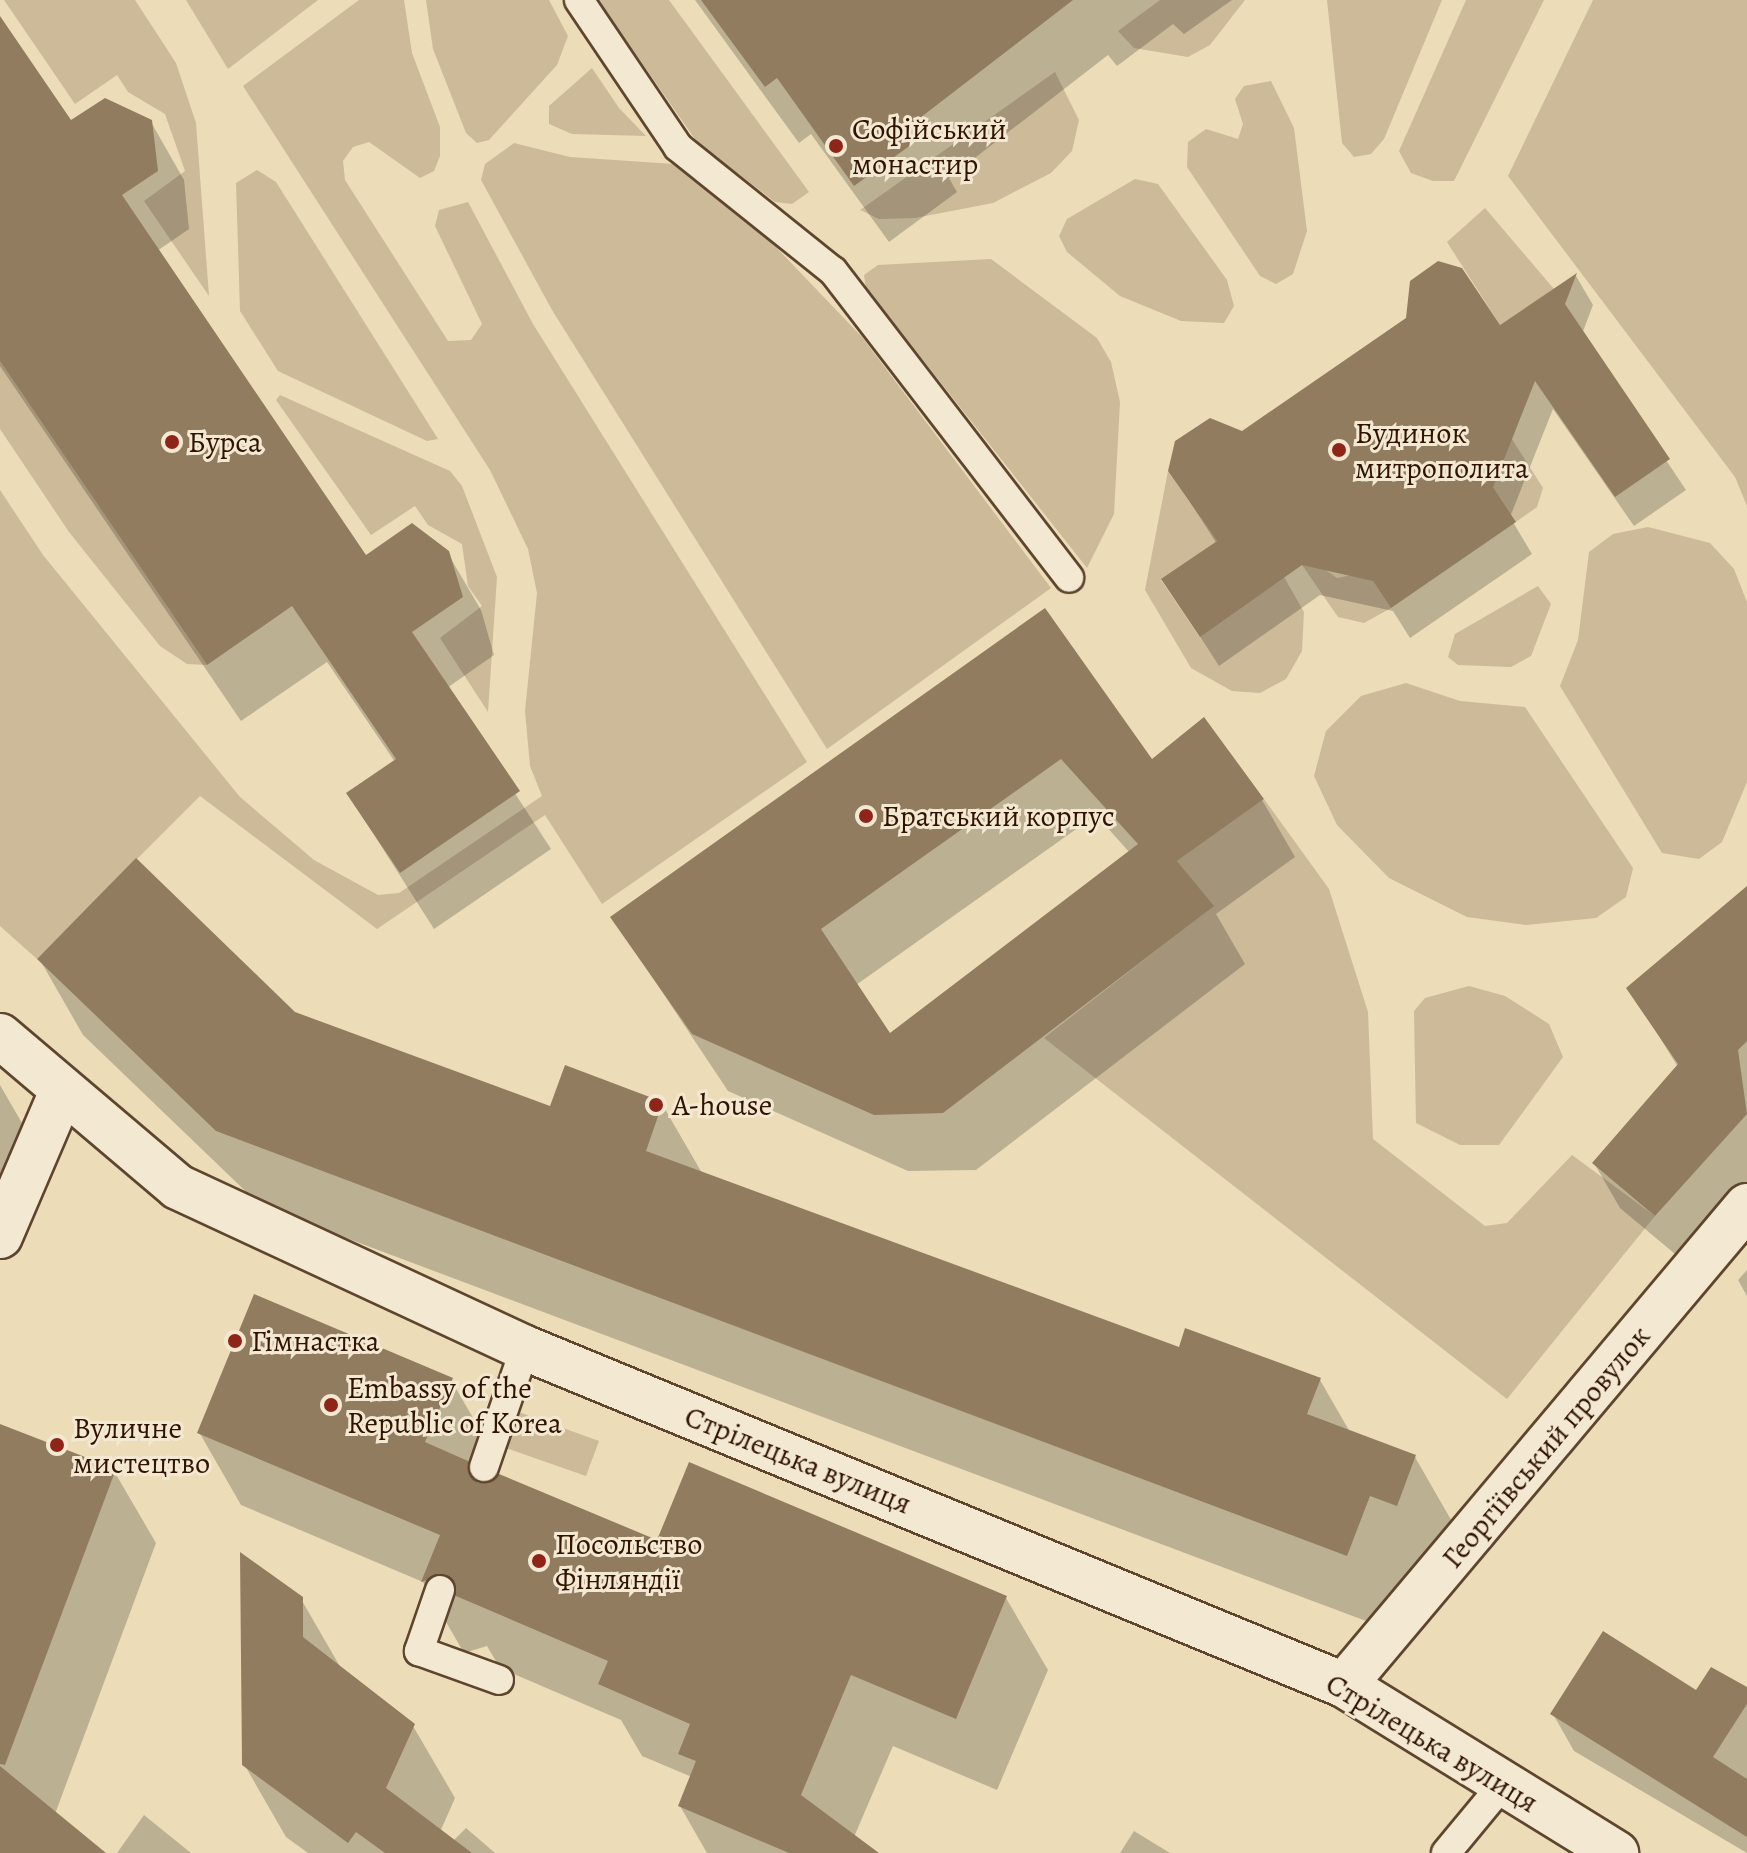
<!DOCTYPE html>
<html>
<head>
<meta charset="utf-8">
<style>
	body { margin:0 }
	#map { position:relative; width:1747px; height:1853px; overflow:hidden; background:#ecdcb8; font-family:Alegreya,serif }
	div>[style] { position:absolute }
	[style*='--x'] { left:calc(var(--x)*1px); top:calc(var(--y)*1px); width:calc(var(--w)*1px); rotate:calc(var(--a)*1deg) }
	.green>* { inset:0; background:#ccba99 }
	.shadow>* { inset:0; background:#0003 }
	.building>* { inset:0; background:#927c60 }
	.roads { filter:drop-shadow(2px 0 #5f452e) drop-shadow(-2px 0 #5f452e) drop-shadow(0 2px #5f452e) drop-shadow(0 -2px #5f452e) }
	.service>* { height:28px; margin:-14px; padding:0 14px; transform-origin:14px; border-radius:14px; background:#f3e8d1 }
	.minor>* { height:44px; margin:-22px; padding:0 22px; transform-origin:22px; border-radius:22px; background:#f3e8d1 }
	.dots>* { width:22px; height:22px; translate:-50% -50%; box-sizing:border-box; border:4px solid #f3e8d1; border-radius:50% }
	span { translate:-50% -50%; white-space:nowrap; text-align:center; line-height:1.15; -webkit-text-stroke:6px #f3e8d1; paint-order:stroke }
	.poi-label { font-size:30px; color:#301300 }
	.left { translate:0 -50%; text-align:left }
	.street-label { font-size:30px; color:#301300 }
</style>
</head>
<body>
<div id="map">
	<div class="green">
		<div style="clip-path:polygon(4px 0,135px 0,176px 63px,196px 123px,209px 296px,144px 201px,185px 171px,165px 114px,128px 92px,117px 75px,75px 104px)"></div>
		<div style="clip-path:polygon(186px 0,318px 0,228px 69px)"></div>
		<div style="clip-path:polygon(359px 0,404px 0,412px 53px,440px 127px,440px 156px,434px 171px,420px 178px,369px 142px,353px 147px,343px 161px,345px 180px,448px 341px,471px 340px,482px 324px,435px 226px,439px 210px,468px 202px,533px 324px,807px 762px,602px 904px,545px 815px,377px 929px,200px 796px,37px 959px,0 926px,0 490px,43px 555px,240px 797px,314px 860px,378px 895px,399px 893px,542px 796px,530px 766px,525px 711px,537px 593px,528px 549px,490px 470px,243px 86px)"></div>
		<div style="clip-path:polygon(426px 0,549px 0,568px 36px,557px 65px,489px 140px,477px 143px,466px 133px,433px 49px)"></div>
		<div style="clip-path:polygon(598px 0,669px 0,809px 192px,792px 204px,775px 202px,697px 142px)"></div>
		<div style="clip-path:polygon(1160px 0,1245px 0,1210px 45px,1188px 57px,1134px 48px,1118px 31px)"></div>
		<div style="clip-path:polygon(1327px 0,1442px 0,1384px 139px,1371px 154px,1354px 157px,1342px 143px)"></div>
		<div style="clip-path:polygon(1466px 0,1544px 0,1454px 181px,1433px 181px,1411px 173px,1399px 151px)"></div>
		<div style="clip-path:polygon(1593px 0,1747px 0,1747px 506px,1735px 477px,1508px 176px)"></div>
		<div style="clip-path:polygon(592px 68px,619px 108px,646px 136px,572px 134px,549px 124px,549px 106px)"></div>
		<div style="clip-path:polygon(1055px 72px,1079px 120px,1072px 151px,1051px 173px,993px 203px,915px 218px,879px 219px,860px 210px)"></div>
		<div style="clip-path:polygon(1271px 81px,1294px 128px,1307px 231px,1293px 274px,1276px 284px,1260px 276px,1187px 167px,1188px 142px,1206px 129px,1238px 139px,1243px 124px,1235px 99px,1244px 86px)"></div>
		<div style="clip-path:polygon(514px 143px,570px 157px,674px 164px,751px 221px,862px 337px,1051px 588px,827px 749px,552px 310px,481px 180px,485px 164px)"></div>
		<div style="clip-path:polygon(257px 170px,276px 182px,438px 439px,427px 441px,278px 371px,240px 311px,236px 183px)"></div>
		<div style="clip-path:polygon(1135px 179px,1158px 184px,1227px 280px,1234px 306px,1224px 323px,1181px 321px,1120px 296px,1067px 252px,1059px 236px,1067px 219px)"></div>
		<div style="clip-path:polygon(1485px 208px,1554px 289px,1500px 325px,1447px 242px)"></div>
		<div style="clip-path:polygon(991px 259px,1097px 338px,1111px 362px,1120px 402px,1114px 514px,1087px 568px,866px 288px,864px 275px,878px 265px)"></div>
		<div style="clip-path:polygon(0 361px,207px 665px,187px 664px,160px 646px,69px 532px,0 429px)"></div>
		<div style="clip-path:polygon(280px 395px,450px 471px,462px 486px,497px 577px,488px 712px,440px 638px,482px 606px,468px 586px,462px 544px,428px 525px,415px 506px,371px 535px,276px 400px)"></div>
		<div style="clip-path:polygon(1503px 425px,1543px 488px,1537px 507px,1516px 522px,1489px 481px)"></div>
		<div style="clip-path:polygon(1168px 471px,1217px 541px,1161px 580px,1199px 636px,1284px 577px,1304px 612px,1302px 651px,1286px 679px,1260px 693px,1232px 691px,1191px 668px,1145px 590px)"></div>
		<div style="clip-path:polygon(1648px 527px,1710px 543px,1734px 569px,1747px 602px,1747px 782px,1722px 842px,1699px 859px,1662px 853px,1560px 686px,1578px 640px,1589px 552px,1613px 534px)"></div>
		<div style="clip-path:polygon(1310px 559px,1337px 578px,1367px 572px,1391px 608px,1364px 623px,1338px 617px,1302px 565px)"></div>
		<div style="clip-path:polygon(1538px 586px,1551px 604px,1531px 656px,1511px 667px,1458px 665px,1448px 657px,1455px 634px)"></div>
		<div style="clip-path:polygon(1406px 683px,1460px 701px,1525px 707px,1633px 868px,1626px 897px,1596px 918px,1526px 925px,1467px 917px,1389px 878px,1337px 825px,1314px 776px,1326px 731px,1361px 696px)"></div>
		<div style="clip-path:polygon(1264px 799px,1329px 889px,1368px 1012px,1373px 1139px,1485px 1226px,1507px 1223px,1572px 1155px,1655px 1216px,1507px 1399px,1044px 1038px,1213px 906px,1177px 861px)"></div>
		<div style="clip-path:polygon(1469px 986px,1505px 996px,1549px 1024px,1563px 1057px,1499px 1145px,1460px 1145px,1416px 1123px,1414px 1011px,1425px 998px)"></div>
		<div style="clip-path:polygon(516px 1411px,599px 1441px,586px 1476px,503px 1447px)"></div>
	</div>
	<div class="shadow">
		<div style="clip-path:polygon(695px 0,1232px 0,1184px 34px,1173px 24px,1117px 66px,1108px 55px,949px 178px,957px 192px,889px 242px,811px 134px,799px 143px)"></div>
		<div style="clip-path:polygon(0 20px,70px 123px,151px 122px,184px 180px,189px 229px,157px 251px,365px 558px,447px 552px,481px 610px,494px 655px,447px 688px,551px 849px,434px 929px,348px 794px,395px 762px,327px 662px,241px 721px,0 366px)"></div>
		<div style="clip-path:polygon(1576px 276px,1593px 305px,1582px 334px,1686px 490px,1634px 526px,1553px 409px,1510px 517px,1532px 554px,1410px 638px,1393px 611px,1320px 595px,1219px 666px,1164px 580px,1217px 544px,1170px 471px,1242px 433px,1500px 328px)"></div>
		<div style="clip-path:polygon(evenodd,1045px 611px,1152px 762px,1262px 800px,1295px 857px,1216px 914px,1245px 964px,976px 1170px,908px 1171px,728px 1091px,613px 918px,1045px 611px,1096px 815px,1130px 853px,890px 1036px,856px 985px,1096px 815px)"></div>
		<div style="clip-path:polygon(1747px 889px,1747px 1187px,1681px 1259px,1620px 1208px,1594px 1163px,1678px 1067px,1629px 988px)"></div>
		<div style="clip-path:polygon(40px 960px,294px 1014px,551px 1109px,662px 1104px,702px 1173px,1180px 1350px,1320px 1380px,1350px 1432px,1415px 1457px,1458px 1532px,1390px 1630px,261px 1206px,83px 1035px)"></div>
		<div style="clip-path:polygon(0 1085px,30px 1137px,0 1204px)"></div>
		<div style="clip-path:polygon(1747px 1270px,1747px 1296px,1738px 1280px)"></div>
		<div style="clip-path:polygon(451px 1380px,493px 1452px,479px 1484px,658px 1542px,1006px 1598px,1048px 1670px,997px 1790px,893px 1746px,854px 1837px,876px 1853px,707px 1853px,680px 1806px,692px 1777px,642px 1756px,621px 1720px,500px 1668px,487px 1646px,464px 1653px,423px 1582px,241px 1505px,199px 1432px)"></div>
		<div style="clip-path:polygon(0 1426px,114px 1471px,156px 1543px,55px 1814px,103px 1853px,0 1853px)"></div>
		<div style="clip-path:polygon(301px 1599px,342px 1670px,413px 1726px,455px 1798px,440px 1832px,453px 1841px,466px 1828px,495px 1853px,308px 1853px,286px 1837px,244px 1764px)"></div>
		<div style="clip-path:polygon(1747px 1690px,1747px 1853px,1574px 1751px,1553px 1714px)"></div>
		<div style="clip-path:polygon(144px 1815px,191px 1853px,117px 1853px)"></div>
		<div style="clip-path:polygon(1134px 1831px,1170px 1853px,1120px 1853px)"></div>
	</div>
	<div class="building">
		<div style="clip-path:polygon(701px 0,1073px 0,916px 121px,926px 134px,854px 186px,777px 78px,765px 87px)"></div>
		<div style="clip-path:polygon(0 16px,71px 120px,105px 98px,152px 120px,158px 171px,122px 195px,366px 555px,412px 523px,449px 551px,463px 597px,412px 632px,520px 791px,400px 873px,346px 793px,396px 759px,292px 606px,207px 665px,0 361px)"></div>
		<div style="clip-path:polygon(1438px 261px,1462px 268px,1500px 325px,1577px 273px,1565px 304px,1670px 459px,1615px 497px,1535px 381px,1493px 487px,1516px 522px,1391px 608px,1373px 581px,1302px 565px,1200px 637px,1161px 579px,1217px 541px,1168px 471px,1175px 441px,1210px 418px,1242px 431px,1406px 318px,1410px 281px)"></div>
		<div style="clip-path:polygon(evenodd,1045px 608px,1152px 759px,1204px 717px,1264px 799px,1177px 861px,1214px 906px,943px 1113px,874px 1115px,692px 1034px,610px 917px,1045px 608px,1061px 759px,1138px 844px,890px 1033px,821px 929px,1061px 759px)"></div>
		<div style="clip-path:polygon(136px 858px,295px 1012px,550px 1106px,565px 1065px,663px 1102px,646px 1151px,1179px 1347px,1185px 1328px,1321px 1378px,1307px 1414px,1416px 1455px,1397px 1506px,1370px 1496px,1347px 1556px,216px 1131px,37px 959px)"></div>
		<div style="clip-path:polygon(1747px 886px,1747px 1041px,1738px 1050px,1747px 1114px,1655px 1216px,1592px 1163px,1678px 1064px,1626px 988px)"></div>
		<div style="clip-path:polygon(254px 1294px,453px 1378px,425px 1442px,468px 1461px,478px 1483px,499px 1474px,657px 1540px,689px 1462px,1007px 1596px,956px 1719px,851px 1675px,801px 1795px,879px 1853px,789px 1853px,678px 1806px,696px 1761px,678px 1754px,690px 1724px,598px 1684px,608px 1661px,456px 1596px,446px 1574px,421px 1582px,440px 1535px,197px 1433px)"></div>
		<div style="clip-path:polygon(0 1424px,116px 1469px,5px 1765px,0 1764px)"></div>
		<div style="clip-path:polygon(240px 1552px,303px 1597px,303px 1637px,415px 1724px,386px 1788px,472px 1853px,385px 1853px,356px 1832px,348px 1843px,242px 1765px)"></div>
		<div style="clip-path:polygon(1603px 1631px,1696px 1690px,1711px 1667px,1747px 1687px,1747px 1704px,1713px 1757px,1747px 1779px,1747px 1837px,1550px 1714px)"></div>
		<div style="clip-path:polygon(0 1766px,106px 1853px,0 1853px)"></div>
	</div>
	<div class="roads">
		<div class="service">
			<div style="--x:579;--y:0;--w:177;--a:56"></div>
			<div style="--x:678;--y:147;--w:198;--a:38.7"></div>
			<div style="--x:833;--y:271;--w:387;--a:52.4"></div>
			<div style="--x:484;--y:1467;--w:126;--a:-71"></div>
			<div style="--x:440;--y:1590;--w:65;--a:109"></div>
			<div style="--x:419;--y:1651;--w:85;--a:19.9"></div>
			<div style="--x:1446;--y:1853;--w:89;--a:-50.4"></div>
		</div>
		<div class="minor">
			<div style="--x:0;--y:1036;--w:233;--a:40.3"></div>
			<div style="--x:178;--y:1187;--w:383;--a:24.9"></div>
			<div style="--x:525;--y:1348;--w:886;--a:22.37"></div>
			<div style="--x:1344;--y:1685;--w:320;--a:31.7"></div>
			<div style="--x:0;--y:1236;--w:155;--a:-66.8"></div>
			<div style="--x:1344;--y:1685;--w:626;--a:-49.92"></div>
		</div>
	</div>
	<div class="dots">
		<div style="left:836px;top:146px;background:#8f2418"></div>
		<div style="left:172px;top:442px;background:#8f2418"></div>
		<div style="left:1339px;top:450px;background:#8f2418"></div>
		<div style="left:866px;top:816px;background:#8f2418"></div>
		<div style="left:656px;top:1105px;background:#8f2418"></div>
		<div style="left:235px;top:1341px;background:#8f2418"></div>
		<div style="left:331px;top:1405px;background:#8f2418"></div>
		<div style="left:57px;top:1445px;background:#8f2418"></div>
		<div style="left:539px;top:1561px;background:#8f2418"></div>
	</div>
	<div class="poi-label">
		<span class="left" style="left:852px;top:146px">Софійський<br>монастир</span>
		<span class="left" style="left:1355px;top:450px">Будинок<br>митрополита</span>
		<span class="left" style="left:188px;top:442px">Бурса</span>
		<span class="left" style="left:882px;top:816px">Братський корпус</span>
		<span class="left" style="left:672px;top:1105px">A-house</span>
		<span class="left" style="left:251px;top:1341px">Гімнастка</span>
		<span class="left" style="left:347px;top:1405px">Embassy of the<br>Republic of Korea</span>
		<span class="left" style="left:73px;top:1445px">Вуличне<br>мистецтво</span>
		<span class="left" style="left:555px;top:1561px">Посольство<br>Фінляндії</span>
	</div>
	<div class="street-label">
		<span style="left:1546px;top:1447px;rotate:-50deg">Георгіївський провулок</span>
		<span style="left:798px;top:1460px;rotate:22deg">Стрілецька вулиця</span>
		<span style="left:1432px;top:1743px;rotate:31deg">Стрілецька вулиця</span>
	</div>
</div>
</body>
</html>
